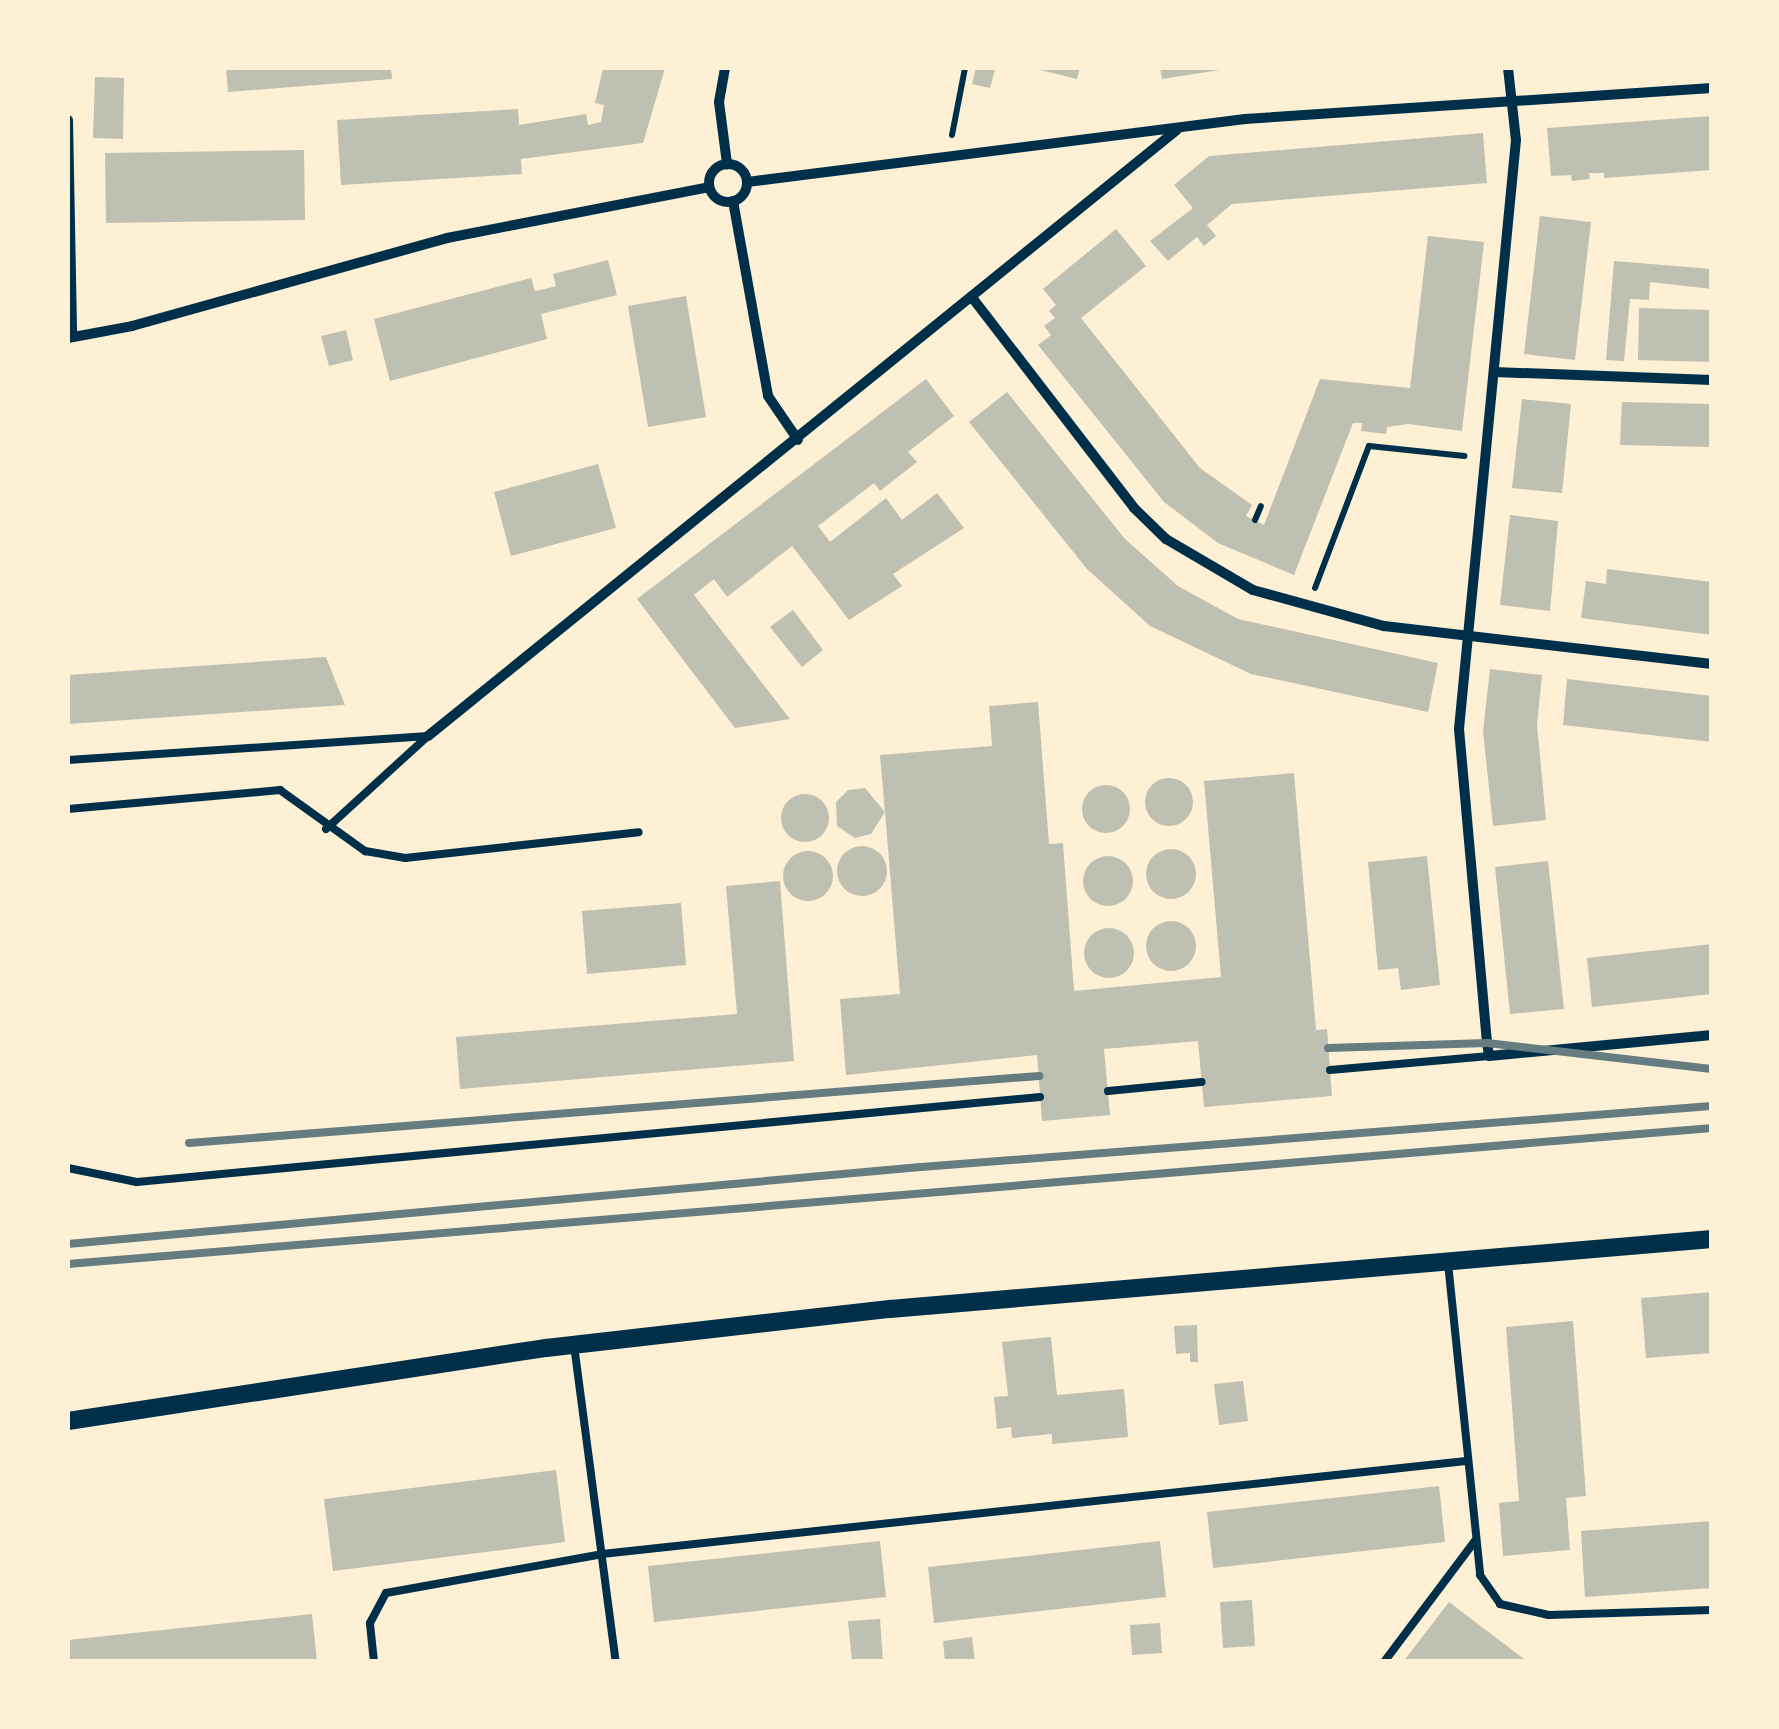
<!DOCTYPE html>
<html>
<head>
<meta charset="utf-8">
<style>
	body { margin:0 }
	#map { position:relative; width:1779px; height:1729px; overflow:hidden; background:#fdf0d5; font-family:Commissioner,sans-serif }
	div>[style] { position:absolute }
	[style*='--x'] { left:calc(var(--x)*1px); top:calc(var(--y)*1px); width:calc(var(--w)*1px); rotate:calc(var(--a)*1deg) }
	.building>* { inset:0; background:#bec0b2 }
	.round { border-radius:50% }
	.path>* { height:6px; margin:-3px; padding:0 3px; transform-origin:3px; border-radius:3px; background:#003049 }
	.service>* { height:8px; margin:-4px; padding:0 4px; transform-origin:4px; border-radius:4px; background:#003049 }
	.minor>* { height:10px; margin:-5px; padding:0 5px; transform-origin:5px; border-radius:5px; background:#003049 }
	.minor>.ring { margin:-5px; padding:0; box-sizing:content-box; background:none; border:10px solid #003049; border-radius:50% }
	.tertiary>* { height:18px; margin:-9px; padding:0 9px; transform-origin:9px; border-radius:9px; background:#003049 }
	.rail>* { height:8px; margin:-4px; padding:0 4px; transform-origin:4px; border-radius:4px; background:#657d81 }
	span { translate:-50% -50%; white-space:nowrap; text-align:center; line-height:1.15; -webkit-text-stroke:10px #fdf0d5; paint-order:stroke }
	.frame { position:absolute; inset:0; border:70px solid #fdf0d5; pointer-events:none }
</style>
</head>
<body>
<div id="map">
	<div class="building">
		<div style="clip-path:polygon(226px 68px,391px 68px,392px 79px,228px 92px)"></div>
		<div style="clip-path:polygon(603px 68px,665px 68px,643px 143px,521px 159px,522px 174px,341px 185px,337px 120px,518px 109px,519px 125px,586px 114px,588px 125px,601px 122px,604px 105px,595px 103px)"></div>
		<div style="clip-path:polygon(976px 68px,995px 70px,990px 88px,972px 84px)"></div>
		<div style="clip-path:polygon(1032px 68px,1080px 68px,1077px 79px)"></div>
		<div style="clip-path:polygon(1160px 68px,1220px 68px,1220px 70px,1162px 79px)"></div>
		<div style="clip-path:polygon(95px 77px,124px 78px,123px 139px,93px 138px)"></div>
		<div style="clip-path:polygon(1712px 116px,1712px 170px,1604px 178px,1604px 173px,1589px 173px,1590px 179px,1572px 181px,1571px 175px,1551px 176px,1547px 128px)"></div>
		<div style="clip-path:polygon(1483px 133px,1487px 183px,1232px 204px,1207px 225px,1216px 236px,1204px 246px,1197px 237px,1168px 261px,1150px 241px,1193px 208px,1174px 185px,1209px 156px)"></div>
		<div style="clip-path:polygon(304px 150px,305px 220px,106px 223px,105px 153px)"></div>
		<div style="clip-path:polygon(1540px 216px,1591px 222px,1575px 360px,1524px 354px)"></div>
		<div style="clip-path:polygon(1116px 229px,1146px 266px,1081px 318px,1200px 468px,1252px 505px,1246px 516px,1264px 525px,1320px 379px,1410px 388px,1428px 236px,1484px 242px,1462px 431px,1408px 424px,1387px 427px,1386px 434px,1361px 431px,1362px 423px,1353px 423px,1294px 575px,1218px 543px,1164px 502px,1038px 345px,1051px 335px,1044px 326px,1055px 318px,1049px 311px,1056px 305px,1043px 289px)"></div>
		<div style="clip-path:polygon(608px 260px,617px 295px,541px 314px,547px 339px,390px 381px,374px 319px,531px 278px,535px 291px,545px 289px,556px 286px,553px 274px)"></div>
		<div style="clip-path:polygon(1614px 261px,1712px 269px,1712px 289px,1650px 282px,1649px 300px,1630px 299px,1624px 361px,1606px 360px)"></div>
		<div style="clip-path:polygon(686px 296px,706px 417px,648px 427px,628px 306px)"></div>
		<div style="clip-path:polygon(1639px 308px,1712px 310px,1712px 362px,1638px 360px)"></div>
		<div style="clip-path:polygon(346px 330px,353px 360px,329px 366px,321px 336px)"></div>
		<div style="clip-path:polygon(926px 379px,954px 416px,908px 452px,917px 462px,880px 491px,874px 483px,818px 526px,830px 542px,886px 498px,902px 520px,937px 493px,964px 528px,893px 574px,902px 586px,849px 620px,792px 546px,727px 597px,714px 579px,694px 595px,790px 719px,735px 728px,637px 599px)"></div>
		<div style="clip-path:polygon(1007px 392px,1125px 539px,1178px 586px,1238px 619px,1438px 663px,1428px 712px,1251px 674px,1150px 626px,1087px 569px,969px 422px)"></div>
		<div style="clip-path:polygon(1522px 399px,1571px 404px,1562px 493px,1512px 488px)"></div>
		<div style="clip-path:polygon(1622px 402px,1712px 404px,1712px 447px,1620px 445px)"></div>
		<div style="clip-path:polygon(598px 464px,616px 528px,511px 556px,494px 492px)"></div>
		<div style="clip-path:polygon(1510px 515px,1558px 521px,1550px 611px,1500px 605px)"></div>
		<div style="clip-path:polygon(1607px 569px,1712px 582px,1712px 635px,1581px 618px,1586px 581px,1606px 584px)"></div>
		<div style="clip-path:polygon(793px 610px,823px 650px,802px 667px,770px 627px)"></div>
		<div style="clip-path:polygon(326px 657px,345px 705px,68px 724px,68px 675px)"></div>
		<div style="clip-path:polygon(1490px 669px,1542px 675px,1537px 725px,1546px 820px,1493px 826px,1483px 731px)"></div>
		<div style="clip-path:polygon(1567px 679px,1712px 696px,1712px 742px,1563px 725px)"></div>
		<div style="clip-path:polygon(1038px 702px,1049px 844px,1063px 843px,1074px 991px,1221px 977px,1204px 781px,1294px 773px,1316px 1030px,1327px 1029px,1332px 1096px,1204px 1107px,1198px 1041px,1104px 1049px,1110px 1115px,1042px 1121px,1037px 1055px,846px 1075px,840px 999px,900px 994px,885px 812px,871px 834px,855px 838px,837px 826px,836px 802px,848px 790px,865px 788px,885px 812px,880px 755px,992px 746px,989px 706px)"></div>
		<div class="round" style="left:1145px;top:778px;width:48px;height:48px"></div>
		<div class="round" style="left:1082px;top:785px;width:48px;height:48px"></div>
		<div class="round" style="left:781px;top:794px;width:48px;height:48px"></div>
		<div class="round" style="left:837px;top:846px;width:50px;height:50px"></div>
		<div class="round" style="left:1146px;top:849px;width:50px;height:50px"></div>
		<div class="round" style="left:783px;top:851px;width:50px;height:50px"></div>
		<div style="clip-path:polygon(1427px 856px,1440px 985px,1401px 990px,1398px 968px,1378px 970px,1368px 862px)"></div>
		<div class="round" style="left:1083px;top:856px;width:50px;height:50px"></div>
		<div style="clip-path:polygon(1548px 861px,1564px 1009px,1510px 1014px,1495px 867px)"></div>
		<div style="clip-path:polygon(780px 881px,794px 1061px,460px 1089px,456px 1037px,737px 1014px,726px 886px)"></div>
		<div style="clip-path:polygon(681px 903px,686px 965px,587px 974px,582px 911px)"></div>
		<div class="round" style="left:1146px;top:921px;width:50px;height:50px"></div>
		<div class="round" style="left:1084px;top:928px;width:50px;height:50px"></div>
		<div style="clip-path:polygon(1712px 944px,1712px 994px,1592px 1007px,1587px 958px)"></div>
		<div style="clip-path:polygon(1712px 1292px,1712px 1353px,1646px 1358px,1641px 1298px)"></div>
		<div style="clip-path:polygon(1573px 1321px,1586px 1496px,1566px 1498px,1570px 1550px,1503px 1556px,1499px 1503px,1519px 1501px,1506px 1327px)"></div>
		<div style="clip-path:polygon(1197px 1325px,1198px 1362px,1190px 1362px,1190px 1353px,1176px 1354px,1174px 1326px)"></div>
		<div style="clip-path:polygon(1051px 1337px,1057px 1395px,1124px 1389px,1128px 1437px,1052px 1444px,1052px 1434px,1012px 1438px,1011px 1427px,997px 1429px,994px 1397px,1008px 1396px,1002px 1342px)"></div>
		<div style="clip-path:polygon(1243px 1381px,1248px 1421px,1219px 1425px,1214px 1384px)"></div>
		<div style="clip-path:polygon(556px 1470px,565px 1542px,333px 1571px,324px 1499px)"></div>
		<div style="clip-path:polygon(1439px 1486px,1445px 1542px,1213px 1568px,1207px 1512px)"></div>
		<div style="clip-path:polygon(1712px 1521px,1712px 1588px,1585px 1597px,1581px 1531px)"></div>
		<div style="clip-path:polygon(880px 1541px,886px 1597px,654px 1622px,648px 1566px)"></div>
		<div style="clip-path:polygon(1160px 1541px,1166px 1597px,934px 1623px,928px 1567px)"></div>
		<div style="clip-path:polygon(1252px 1600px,1255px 1646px,1223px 1648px,1220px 1602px)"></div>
		<div style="clip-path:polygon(1449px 1602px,1528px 1662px,1403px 1662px)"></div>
		<div style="clip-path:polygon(312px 1614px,317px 1662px,68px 1662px,68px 1640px)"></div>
		<div style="clip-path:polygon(880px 1619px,883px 1662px,852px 1662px,848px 1621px)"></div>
		<div style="clip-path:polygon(1160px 1623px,1162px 1653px,1132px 1655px,1130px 1625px)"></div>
		<div style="clip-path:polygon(972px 1637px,975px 1662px,945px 1662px,943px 1641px)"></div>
	</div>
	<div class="path">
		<div style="--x:952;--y:135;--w:68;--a:-79"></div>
		<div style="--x:1255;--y:520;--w:15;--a:-67"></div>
		<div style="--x:1315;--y:588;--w:152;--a:-69.2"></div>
		<div style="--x:1369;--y:446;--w:96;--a:6"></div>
	</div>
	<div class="service">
		<div style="--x:68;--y:760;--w:361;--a:-3.8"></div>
		<div style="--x:68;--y:809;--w:213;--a:-5.1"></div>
		<div style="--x:280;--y:790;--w:105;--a:35.7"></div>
		<div style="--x:365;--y:851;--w:41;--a:9.9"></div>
		<div style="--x:405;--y:858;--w:235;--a:-6.3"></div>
		<div style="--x:326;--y:829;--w:138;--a:-42.4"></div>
		<div style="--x:1330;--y:1070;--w:160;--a:-5"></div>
		<div style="--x:1108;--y:1091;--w:94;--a:-5.5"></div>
		<div style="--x:68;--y:1168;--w:70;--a:11.5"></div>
		<div style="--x:137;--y:1182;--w:907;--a:-5.38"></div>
		<div style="--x:1448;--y:1263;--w:314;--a:84.1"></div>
		<div style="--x:1480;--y:1575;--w:35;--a:55"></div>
		<div style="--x:1500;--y:1604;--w:50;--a:12.7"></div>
		<div style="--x:1549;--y:1615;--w:163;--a:-1.8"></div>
		<div style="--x:574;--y:1345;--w:320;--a:82.5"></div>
		<div style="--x:374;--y:1662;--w:39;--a:-96"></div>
		<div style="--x:370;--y:1623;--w:34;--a:-62"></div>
		<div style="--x:386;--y:1593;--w:219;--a:-10.2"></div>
		<div style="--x:602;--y:1554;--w:869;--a:-6.14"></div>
		<div style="--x:1384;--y:1662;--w:151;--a:-53.1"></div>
	</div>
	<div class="minor">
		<div style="--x:725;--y:68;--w:35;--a:100"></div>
		<div style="--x:719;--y:102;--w:63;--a:82.6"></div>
		<div style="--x:1508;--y:68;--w:72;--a:83.7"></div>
		<div style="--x:1516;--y:140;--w:592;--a:95.53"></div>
		<div style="--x:1459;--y:729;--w:315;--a:84.9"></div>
		<div style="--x:1487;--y:1043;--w:13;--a:81"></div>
		<div style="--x:1489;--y:1056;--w:224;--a:-5.4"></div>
		<div style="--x:68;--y:120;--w:217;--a:88.9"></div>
		<div class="ring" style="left:709px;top:164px;width:28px;height:28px"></div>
		<div style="--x:747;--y:182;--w:502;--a:-7.21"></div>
		<div style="--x:1245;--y:119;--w:468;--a:-3.8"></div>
		<div style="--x:733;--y:201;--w:198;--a:79.8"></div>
		<div style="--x:768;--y:396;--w:53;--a:55.7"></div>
		<div style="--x:974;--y:300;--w:262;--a:52.4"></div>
		<div style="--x:1134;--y:508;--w:45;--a:44.1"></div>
		<div style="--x:1166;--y:539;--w:101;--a:30.4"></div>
		<div style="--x:1253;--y:590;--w:136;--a:15.4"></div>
		<div style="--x:1384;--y:626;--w:330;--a:6.6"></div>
		<div style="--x:68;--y:338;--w:65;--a:-10.6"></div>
		<div style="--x:132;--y:326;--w:327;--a:-15.6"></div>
		<div style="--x:447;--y:238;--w:267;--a:-11"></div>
		<div style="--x:1494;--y:372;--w:218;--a:2.1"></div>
		<div style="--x:428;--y:736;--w:963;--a:-38.98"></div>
	</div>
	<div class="tertiary">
		<div style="--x:68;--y:1421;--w:484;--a:-8.7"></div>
		<div style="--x:546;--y:1348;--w:346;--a:-6.5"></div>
		<div style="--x:890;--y:1309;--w:825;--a:-4.87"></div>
	</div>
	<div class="rail">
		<div style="--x:1328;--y:1048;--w:159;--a:-1.8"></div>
		<div style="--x:1487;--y:1043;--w:226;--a:6.6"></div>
		<div style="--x:189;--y:1143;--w:853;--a:-4.51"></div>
		<div style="--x:68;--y:1244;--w:856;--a:-5.16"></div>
		<div style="--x:921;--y:1167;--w:793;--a:-4.41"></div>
		<div style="--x:68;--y:1264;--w:1650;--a:-4.73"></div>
	</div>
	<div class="frame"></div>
</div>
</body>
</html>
